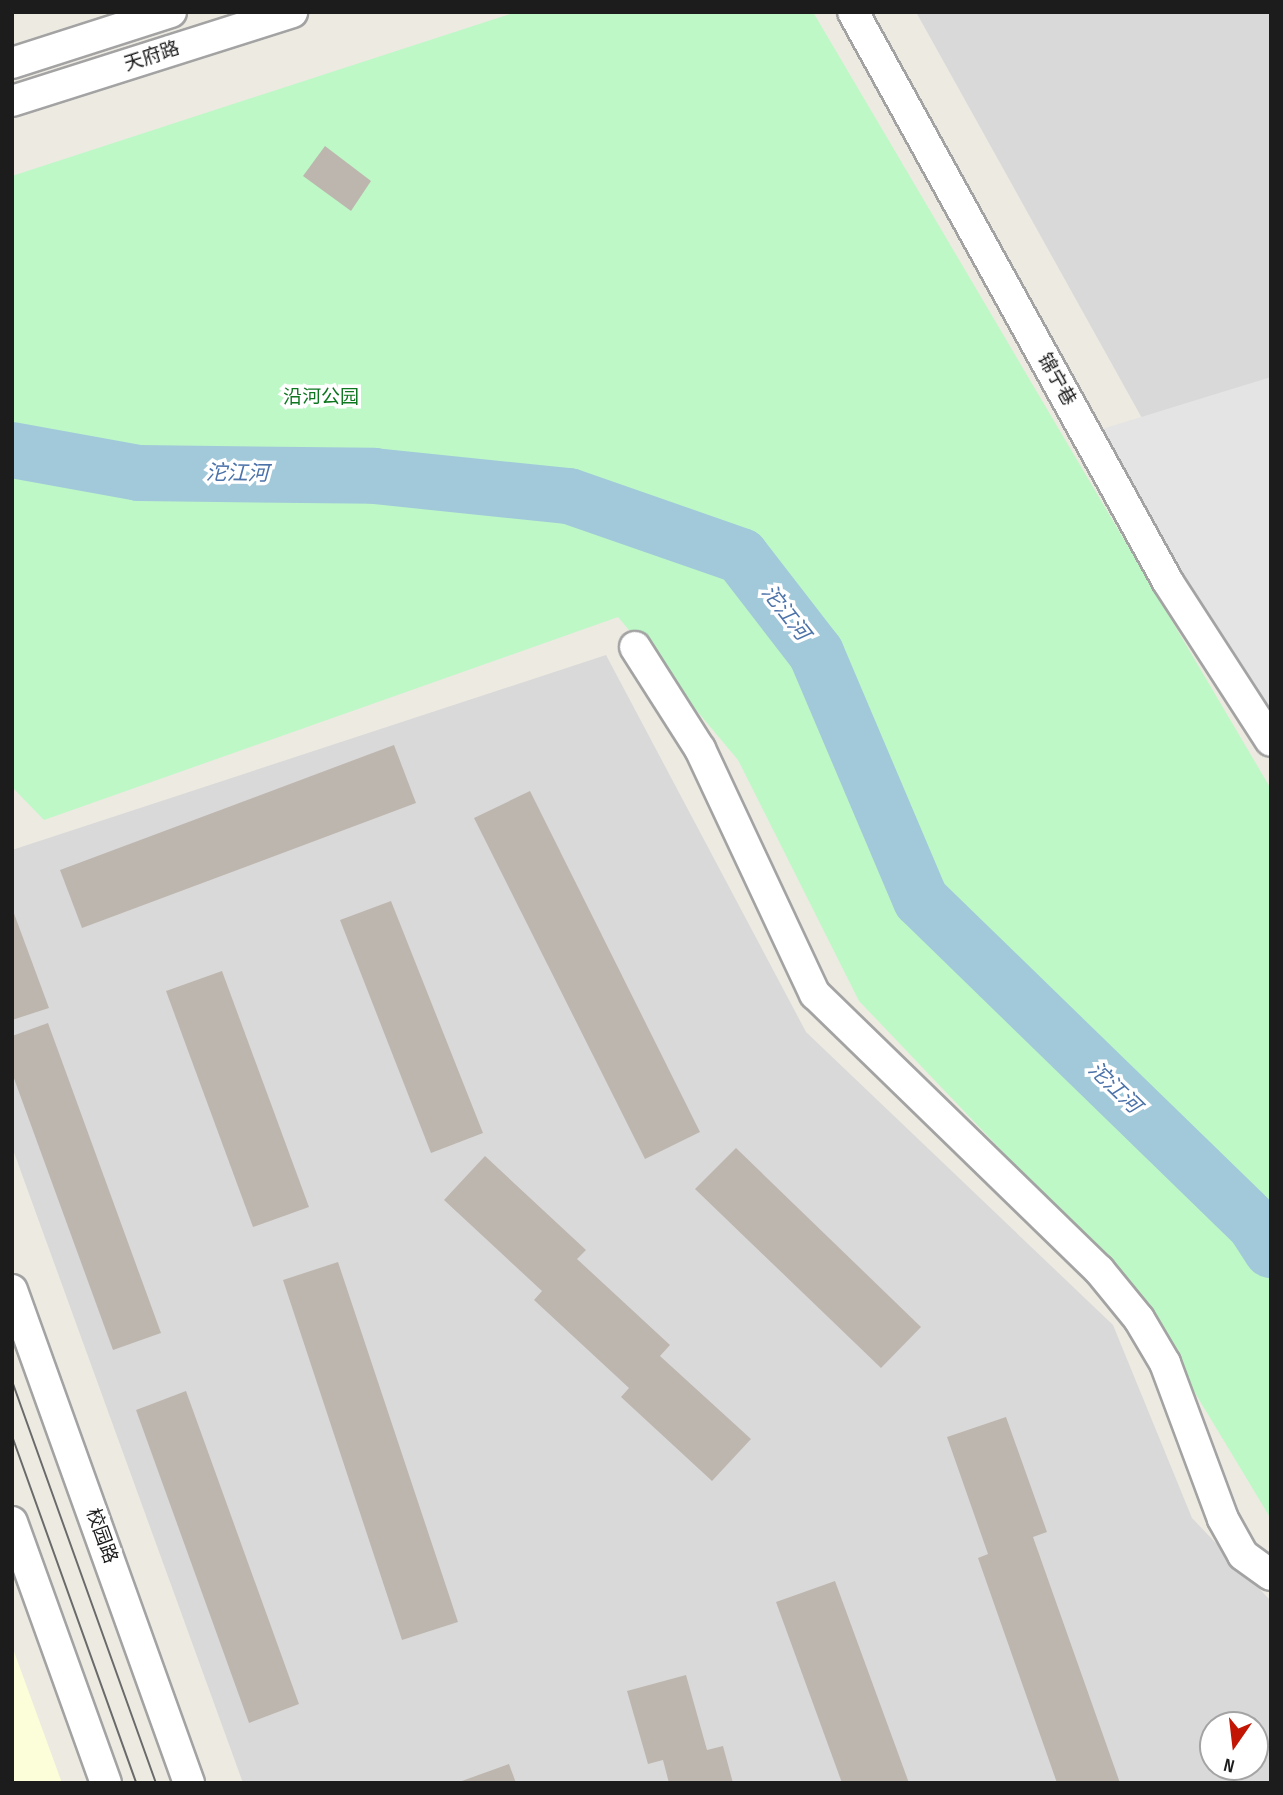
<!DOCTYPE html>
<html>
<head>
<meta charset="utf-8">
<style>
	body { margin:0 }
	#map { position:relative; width:1283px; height:1795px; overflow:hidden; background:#edeae1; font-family:"Sofia Sans Condensed","Noto Sans SC",sans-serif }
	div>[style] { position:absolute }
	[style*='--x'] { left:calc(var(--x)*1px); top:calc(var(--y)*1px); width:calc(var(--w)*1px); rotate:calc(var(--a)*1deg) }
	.residential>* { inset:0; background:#dad9d9 }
	.education>* { inset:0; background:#fbfed9 }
	.park>* { inset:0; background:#bef8c7 }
	.parking>* { inset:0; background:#e4e4e4 }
	.river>* { height:56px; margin:-28px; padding:0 28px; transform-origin:28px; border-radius:28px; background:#a2c9da }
	.building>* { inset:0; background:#bdb6ae }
	.roads { filter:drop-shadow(2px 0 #a3a3a3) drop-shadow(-2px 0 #a3a3a3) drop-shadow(0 2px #a3a3a3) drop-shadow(0 -2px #a3a3a3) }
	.minor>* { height:30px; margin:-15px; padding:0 15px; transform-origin:15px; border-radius:15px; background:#fff }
	.tram>* { height:2px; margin:-1px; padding:0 1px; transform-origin:1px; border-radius:1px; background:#6a6a6a }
	span { translate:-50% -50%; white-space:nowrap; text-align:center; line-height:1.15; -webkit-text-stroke:7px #fff; paint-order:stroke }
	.street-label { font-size:19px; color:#1c1c1c }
	.park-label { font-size:19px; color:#0d761f }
	.water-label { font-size:21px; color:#4b72a9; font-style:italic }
	.frame { position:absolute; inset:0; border:14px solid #1c1c1c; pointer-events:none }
	.north { position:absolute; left:1199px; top:1711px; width:70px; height:70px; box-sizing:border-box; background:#fff; border:2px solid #a4a4a4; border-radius:50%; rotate:194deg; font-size:19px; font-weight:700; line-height:28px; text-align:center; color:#1c1c1c }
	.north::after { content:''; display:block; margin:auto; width:24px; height:32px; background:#c31504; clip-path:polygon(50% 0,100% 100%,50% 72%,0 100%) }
</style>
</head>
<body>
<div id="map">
	<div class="residential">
		<div style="clip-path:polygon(916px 12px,1271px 12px,1271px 650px)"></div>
		<div style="clip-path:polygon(evenodd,606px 655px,806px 1032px,1113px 1325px,1192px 1518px,1271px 1601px,1271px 1783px,243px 1783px,12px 1147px,12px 850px,606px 655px,1213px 1725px,1255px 1725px,1255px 1767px,1213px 1767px,1213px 1725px)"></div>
	</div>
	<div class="education">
		<div style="clip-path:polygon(12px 1646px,62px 1783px,12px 1783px)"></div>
	</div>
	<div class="park">
		<div style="clip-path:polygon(516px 12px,813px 12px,1271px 789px,1271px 1519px,1130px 1285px,859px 1001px,738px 760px,618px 617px,44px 820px,12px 787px,12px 176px)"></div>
	</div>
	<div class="parking">
		<div style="clip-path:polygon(1271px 377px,1271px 725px,1099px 430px)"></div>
	</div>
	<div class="river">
		<div style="--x:12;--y:450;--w:129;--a:10.3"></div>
		<div style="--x:139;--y:473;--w:235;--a:0.7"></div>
		<div style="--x:374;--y:476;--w:196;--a:5.9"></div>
		<div style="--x:569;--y:496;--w:182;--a:19.2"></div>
		<div style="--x:741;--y:556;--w:123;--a:52.3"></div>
		<div style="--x:816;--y:653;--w:268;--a:67"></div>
		<div style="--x:921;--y:900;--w:466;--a:44.2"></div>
		<div style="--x:1255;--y:1225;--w:30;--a:57"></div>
	</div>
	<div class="building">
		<div style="clip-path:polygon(325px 146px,371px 181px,351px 211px,303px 176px)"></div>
		<div style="clip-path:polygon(394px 745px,416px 803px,82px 928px,60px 870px)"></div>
		<div style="clip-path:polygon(530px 791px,700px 1132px,645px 1159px,474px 818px)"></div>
		<div style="clip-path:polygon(391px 901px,483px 1133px,431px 1153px,340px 920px)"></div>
		<div style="clip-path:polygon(12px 908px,49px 1008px,12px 1020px)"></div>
		<div style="clip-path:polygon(222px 971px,309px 1207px,253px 1227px,166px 991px)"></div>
		<div style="clip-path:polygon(48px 1023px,161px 1333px,113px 1350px,12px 1073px,12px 1036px)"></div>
		<div style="clip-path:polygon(736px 1148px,921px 1327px,881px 1368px,695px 1189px)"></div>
		<div style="clip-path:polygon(485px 1156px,586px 1250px,577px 1259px,670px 1345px,660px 1356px,751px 1439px,712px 1481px,621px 1397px,629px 1388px,534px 1300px,542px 1291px,444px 1200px)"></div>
		<div style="clip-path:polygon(338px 1262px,458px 1622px,402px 1640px,283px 1280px)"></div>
		<div style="clip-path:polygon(186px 1391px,299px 1704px,249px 1723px,136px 1410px)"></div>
		<div style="clip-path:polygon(1006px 1417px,1047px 1532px,1033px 1537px,1120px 1783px,1057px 1783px,978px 1558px,988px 1554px,947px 1437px)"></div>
		<div style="clip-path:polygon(835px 1581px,909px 1783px,842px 1783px,776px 1602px)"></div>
		<div style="clip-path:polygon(686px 1675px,707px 1750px,723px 1746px,733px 1783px,669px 1783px,663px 1760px,648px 1764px,627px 1691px)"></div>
		<div style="clip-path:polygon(509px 1764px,516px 1783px,459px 1783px,459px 1782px)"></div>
	</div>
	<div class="roads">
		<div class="minor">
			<div style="--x:853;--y:12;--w:651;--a:61.07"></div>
			<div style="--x:1168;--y:582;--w:189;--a:57.1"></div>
			<div style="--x:12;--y:63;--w:167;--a:-17.8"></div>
			<div style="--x:12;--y:101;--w:294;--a:-17.6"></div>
			<div style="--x:635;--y:647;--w:121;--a:57.5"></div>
			<div style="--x:700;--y:749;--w:271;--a:64.9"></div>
			<div style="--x:815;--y:994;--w:396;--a:44.2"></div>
			<div style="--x:1099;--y:1270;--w:63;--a:50.8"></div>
			<div style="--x:1139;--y:1319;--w:51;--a:59.4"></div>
			<div style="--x:1165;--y:1363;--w:166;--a:69.6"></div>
			<div style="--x:1223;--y:1519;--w:41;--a:60.9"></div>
			<div style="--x:1243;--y:1555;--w:34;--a:36"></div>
			<div style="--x:12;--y:1290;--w:524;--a:70.25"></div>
			<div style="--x:12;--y:1522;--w:277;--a:70.2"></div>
		</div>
	</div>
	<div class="tram">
		<div style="--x:12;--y:1381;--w:427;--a:70.3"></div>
		<div style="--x:12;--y:1436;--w:368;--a:70.3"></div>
	</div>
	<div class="street-label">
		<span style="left:152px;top:57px;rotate:-18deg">天府路</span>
		<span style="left:1056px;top:380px;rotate:61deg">锦宁巷</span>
		<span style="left:101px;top:1536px;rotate:70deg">校园路</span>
	</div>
	<div class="park-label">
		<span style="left:321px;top:398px">沿河公园</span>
	</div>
	<div class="water-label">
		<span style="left:237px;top:474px;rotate:1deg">沱江河</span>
		<span style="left:785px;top:613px;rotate:52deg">沱江河</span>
		<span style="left:1114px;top:1088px;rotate:44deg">沱江河</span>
	</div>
	<div class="frame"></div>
	<div class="north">N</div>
</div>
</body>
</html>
